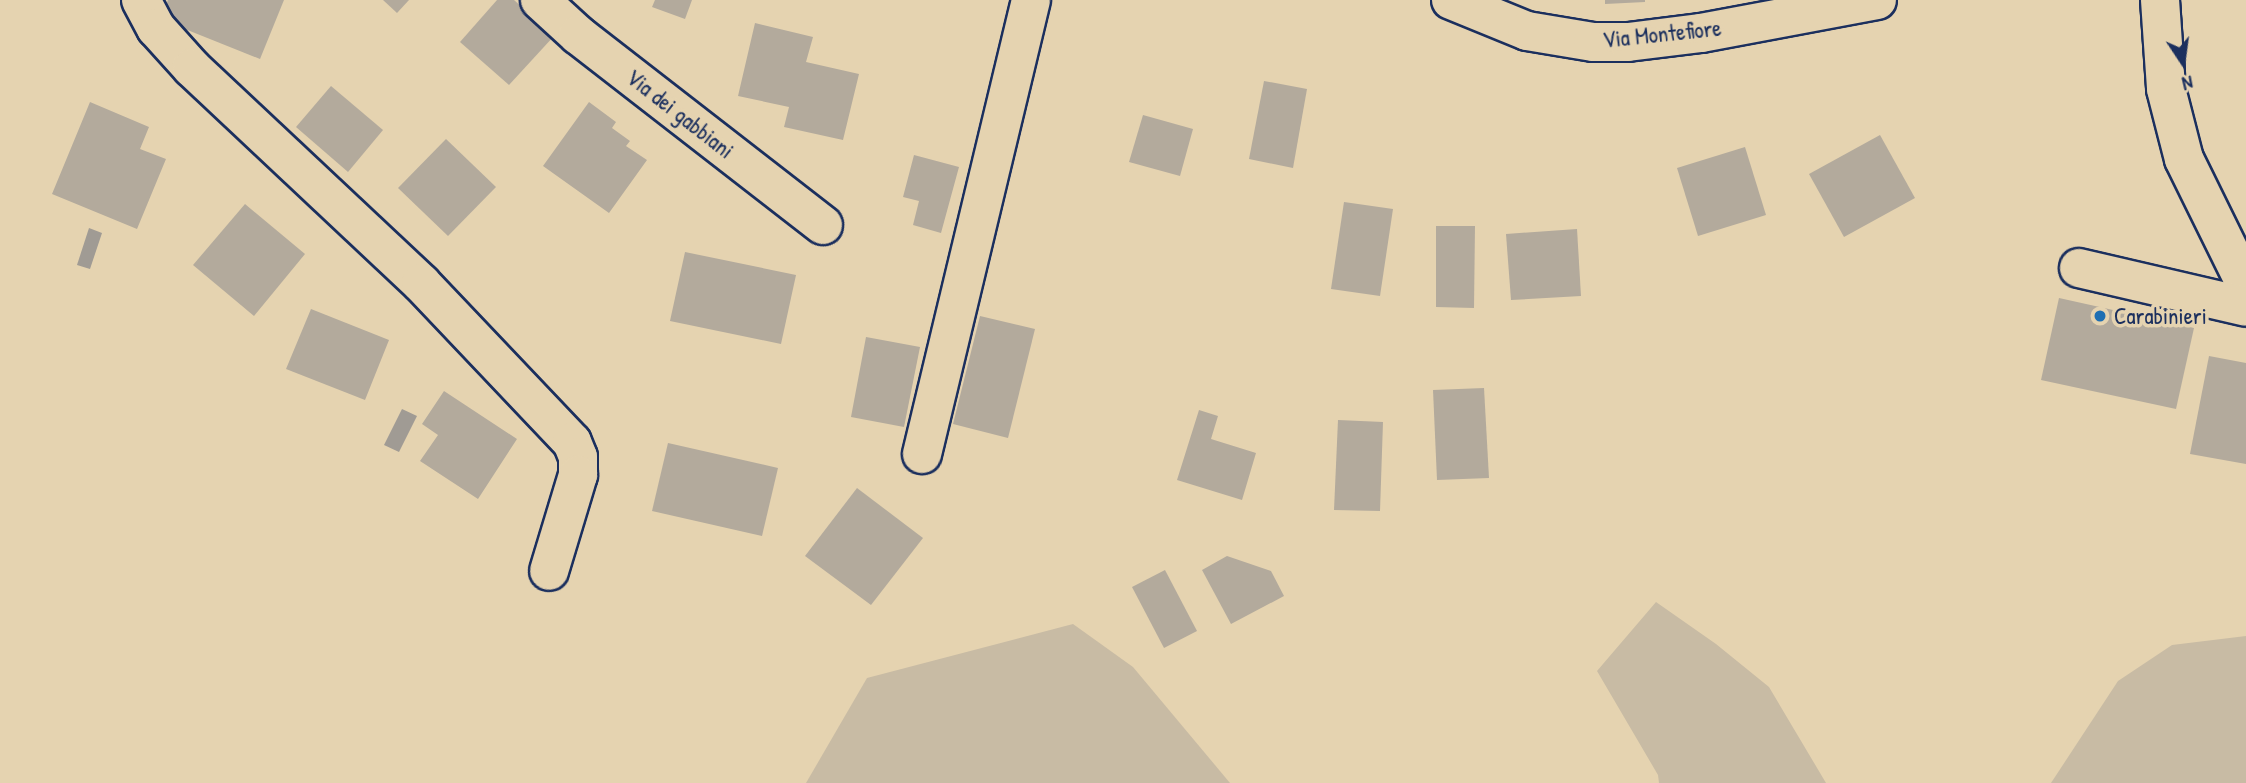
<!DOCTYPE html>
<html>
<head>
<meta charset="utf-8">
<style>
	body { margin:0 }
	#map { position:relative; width:2246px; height:783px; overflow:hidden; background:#e5d3b0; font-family:"Patrick Hand",sans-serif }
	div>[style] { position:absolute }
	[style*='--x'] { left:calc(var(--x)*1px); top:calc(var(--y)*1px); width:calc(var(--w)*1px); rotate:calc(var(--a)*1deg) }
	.green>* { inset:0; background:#c8bba4 }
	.water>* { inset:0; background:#a09b94 }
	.building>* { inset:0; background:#b3aa9c }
	.roads { filter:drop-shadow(2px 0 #1b2f5e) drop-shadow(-2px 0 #1b2f5e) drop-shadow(0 2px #1b2f5e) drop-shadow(0 -2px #1b2f5e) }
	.minor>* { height:38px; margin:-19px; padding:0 19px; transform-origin:19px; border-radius:19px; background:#e5d3b0 }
	.major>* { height:38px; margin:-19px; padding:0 19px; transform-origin:19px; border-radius:19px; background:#e5d3b0 }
	.dots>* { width:19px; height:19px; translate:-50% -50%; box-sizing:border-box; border:4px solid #e5d3b0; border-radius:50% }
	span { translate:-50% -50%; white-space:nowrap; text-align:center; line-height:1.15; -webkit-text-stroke:7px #e5d3b0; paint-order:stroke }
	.street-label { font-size:23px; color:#1b2f5e }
	.poi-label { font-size:23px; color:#1b2f5e }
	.left { translate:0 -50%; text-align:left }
	.north { position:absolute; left:2148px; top:28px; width:70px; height:70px; -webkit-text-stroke:5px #e5d3b0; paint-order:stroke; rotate:167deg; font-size:19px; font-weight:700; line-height:28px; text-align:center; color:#1b2f5e }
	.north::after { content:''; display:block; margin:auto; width:24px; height:32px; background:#1b2f5e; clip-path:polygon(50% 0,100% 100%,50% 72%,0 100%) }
</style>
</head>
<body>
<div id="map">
	<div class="green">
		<div style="clip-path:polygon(1656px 602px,1716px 644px,1769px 687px,1826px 783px,1659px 783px,1658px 775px,1597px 671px)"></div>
		<div style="clip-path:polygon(1073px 624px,1133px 667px,1230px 783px,806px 783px,867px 678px)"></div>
		<div style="clip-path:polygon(2246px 636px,2246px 783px,2051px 783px,2118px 681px,2172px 645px)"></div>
	</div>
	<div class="water">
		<div style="clip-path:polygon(89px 228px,102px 233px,90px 269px,77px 265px)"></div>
		<div style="clip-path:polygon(402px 409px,417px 416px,399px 452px,384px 445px)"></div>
	</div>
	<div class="building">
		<div style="clip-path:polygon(168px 0,284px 0,260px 59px,160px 19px)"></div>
		<div style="clip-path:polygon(383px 0,409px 0,397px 13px)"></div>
		<div style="clip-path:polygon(497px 0,514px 0,554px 36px,509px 85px,460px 42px)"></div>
		<div style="clip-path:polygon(655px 0,692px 0,685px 19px,652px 7px)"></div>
		<div style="clip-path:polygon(1605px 0,1645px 0,1645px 2px,1605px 4px)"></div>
		<div style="clip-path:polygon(755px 23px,813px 37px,806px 62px,859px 74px,843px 140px,784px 127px,789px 107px,738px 96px)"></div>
		<div style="clip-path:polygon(1264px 81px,1307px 89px,1293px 168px,1249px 159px)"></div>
		<div style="clip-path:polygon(331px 86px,383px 130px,348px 172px,296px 127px)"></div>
		<div style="clip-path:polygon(90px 102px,149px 127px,140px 149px,166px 159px,137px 229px,52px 194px)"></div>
		<div style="clip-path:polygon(589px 102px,616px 122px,612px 128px,630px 141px,626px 146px,647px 160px,609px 213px,543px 166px)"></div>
		<div style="clip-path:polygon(1143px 115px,1193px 129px,1180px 176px,1129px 162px)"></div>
		<div style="clip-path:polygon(1880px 135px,1915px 198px,1844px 237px,1809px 174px)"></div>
		<div style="clip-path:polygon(446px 139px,496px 187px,448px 236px,398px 188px)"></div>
		<div style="clip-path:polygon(1745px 147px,1766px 215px,1698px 236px,1677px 168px)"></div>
		<div style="clip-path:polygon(914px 155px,959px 167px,941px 233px,913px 225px,919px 201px,903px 197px)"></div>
		<div style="clip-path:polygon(1344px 202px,1393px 209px,1380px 296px,1331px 289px)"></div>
		<div style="clip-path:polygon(245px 204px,305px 254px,254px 316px,193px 265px)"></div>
		<div style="clip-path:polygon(1436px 226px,1475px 226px,1474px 308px,1436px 307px)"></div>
		<div style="clip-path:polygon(1577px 229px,1581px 296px,1511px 300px,1506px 234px)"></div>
		<div style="clip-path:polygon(685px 252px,796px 275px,781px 344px,670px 321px)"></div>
		<div style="clip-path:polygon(2059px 298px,2194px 328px,2176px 409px,2041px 380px)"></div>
		<div style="clip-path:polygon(311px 309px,389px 340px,365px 400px,286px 369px)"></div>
		<div style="clip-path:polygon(980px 316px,1035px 329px,1008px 438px,953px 424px)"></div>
		<div style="clip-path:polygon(866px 337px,920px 347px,904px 427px,851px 417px)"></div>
		<div style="clip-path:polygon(2209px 356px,2246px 363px,2246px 464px,2190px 454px)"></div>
		<div style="clip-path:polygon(1484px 388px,1489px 478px,1437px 480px,1433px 390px)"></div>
		<div style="clip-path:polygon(444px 391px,517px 439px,478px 499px,420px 461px,438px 435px,422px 424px)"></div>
		<div style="clip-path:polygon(1199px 410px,1218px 416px,1211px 439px,1256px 453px,1242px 500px,1177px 480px)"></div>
		<div style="clip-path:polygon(1338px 420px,1383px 422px,1380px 511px,1334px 510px)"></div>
		<div style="clip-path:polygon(668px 443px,778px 468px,762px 536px,652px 511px)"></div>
		<div style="clip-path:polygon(857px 488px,923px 538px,871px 605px,805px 556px)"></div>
		<div style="clip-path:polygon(1227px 556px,1271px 571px,1284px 596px,1231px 624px,1202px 570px)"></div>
		<div style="clip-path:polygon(1165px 570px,1197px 631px,1164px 648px,1132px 587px)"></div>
	</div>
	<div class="roads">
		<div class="minor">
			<div style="--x:141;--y:0;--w:32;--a:62"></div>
			<div style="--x:156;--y:28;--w:54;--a:48"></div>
			<div style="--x:192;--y:68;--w:314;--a:43.2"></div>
			<div style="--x:421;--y:283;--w:219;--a:46.5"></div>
			<div style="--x:572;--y:442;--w:16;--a:68"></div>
			<div style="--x:578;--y:457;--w:18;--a:90"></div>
			<div style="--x:578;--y:475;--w:100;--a:106.8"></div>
			<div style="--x:540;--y:0;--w:52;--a:42.6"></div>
			<div style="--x:578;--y:35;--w:310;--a:37.8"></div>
			<div style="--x:2160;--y:0;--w:89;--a:86.1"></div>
			<div style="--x:2166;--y:89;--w:72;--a:75.6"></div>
			<div style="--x:2184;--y:159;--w:140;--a:63.8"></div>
			<div style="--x:2079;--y:268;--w:171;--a:13.1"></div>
			<div style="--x:922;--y:454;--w:467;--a:-76.5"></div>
		</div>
		<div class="major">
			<div style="--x:1451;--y:0;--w:82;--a:22.2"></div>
			<div style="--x:1527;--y:31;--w:67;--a:9.5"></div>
			<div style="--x:1593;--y:42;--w:35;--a:0"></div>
			<div style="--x:1628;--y:42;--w:74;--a:-7"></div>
			<div style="--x:1701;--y:33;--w:179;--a:-10.6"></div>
		</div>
	</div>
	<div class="dots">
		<div style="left:2100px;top:316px;background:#1f6fb2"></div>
	</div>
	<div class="street-label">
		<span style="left:1662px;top:34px;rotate:-6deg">Via Montefiore</span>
		<span style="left:680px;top:114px;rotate:38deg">Via dei gabbiani</span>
	</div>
	<div class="poi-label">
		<span class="left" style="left:2114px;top:316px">Carabinieri</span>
	</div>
	<div class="north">N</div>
</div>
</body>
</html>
